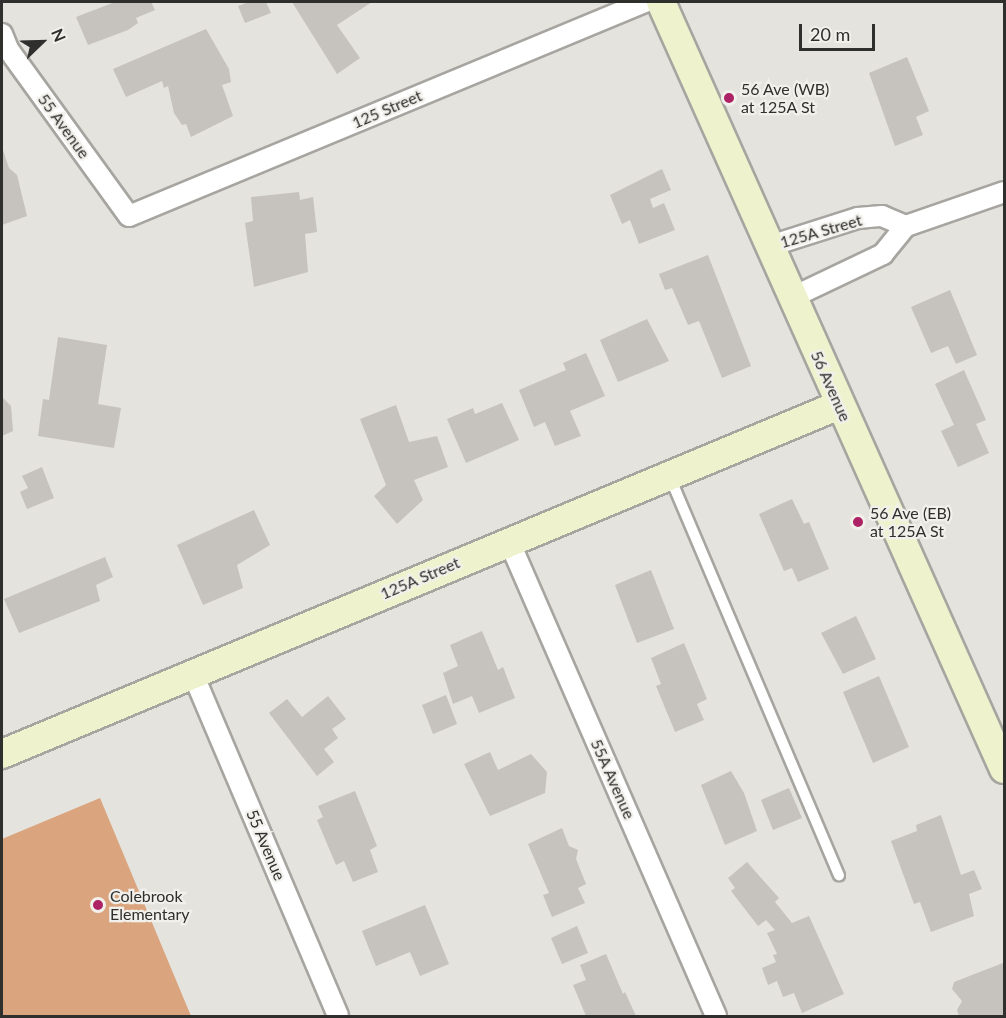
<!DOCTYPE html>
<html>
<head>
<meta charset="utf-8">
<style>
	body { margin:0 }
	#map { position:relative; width:1006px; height:1018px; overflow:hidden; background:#e4e3de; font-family:Lato,sans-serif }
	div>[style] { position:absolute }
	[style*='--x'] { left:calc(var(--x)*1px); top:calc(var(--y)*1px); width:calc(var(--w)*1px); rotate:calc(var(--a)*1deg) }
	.green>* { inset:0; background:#daa57e }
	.building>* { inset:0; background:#c6c2be }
	.roads { filter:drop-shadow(2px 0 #a7a5a0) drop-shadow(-2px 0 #a7a5a0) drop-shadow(0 2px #a7a5a0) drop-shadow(0 -2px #a7a5a0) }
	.lane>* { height:10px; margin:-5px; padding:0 5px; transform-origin:5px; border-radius:5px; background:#fff }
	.street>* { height:20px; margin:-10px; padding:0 10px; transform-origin:10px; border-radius:10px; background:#fff }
	.secondary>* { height:28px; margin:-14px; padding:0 14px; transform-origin:14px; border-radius:14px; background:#eef3ce }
	.dots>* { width:16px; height:16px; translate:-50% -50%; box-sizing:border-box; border:3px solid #f1f0eb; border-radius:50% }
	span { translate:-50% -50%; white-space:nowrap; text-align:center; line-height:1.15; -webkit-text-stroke:4.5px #f1f0eb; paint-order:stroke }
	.poi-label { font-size:16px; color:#2f2f2d }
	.left { translate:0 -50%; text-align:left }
	.street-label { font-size:16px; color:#2f2f2d }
	.frame { position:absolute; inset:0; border:3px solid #2f2f2d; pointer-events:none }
	.north { position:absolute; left:12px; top:12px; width:60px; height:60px; -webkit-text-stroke:4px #f1f0eb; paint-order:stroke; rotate:67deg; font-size:16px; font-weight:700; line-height:24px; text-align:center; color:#2f2f2d }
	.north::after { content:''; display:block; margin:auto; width:21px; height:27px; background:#2f2f2d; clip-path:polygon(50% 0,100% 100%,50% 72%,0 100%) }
	.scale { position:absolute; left:799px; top:24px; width:76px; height:27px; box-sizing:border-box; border:3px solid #2f2f2d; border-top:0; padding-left:8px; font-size:18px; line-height:21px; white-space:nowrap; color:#2f2f2d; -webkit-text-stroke:4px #f1f0eb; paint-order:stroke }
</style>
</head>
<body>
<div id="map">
	<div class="green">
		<div style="clip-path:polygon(100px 798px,191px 1016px,2px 1016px,2px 839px)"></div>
	</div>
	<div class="building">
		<div style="clip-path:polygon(115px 2px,151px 2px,155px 10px,136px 18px,138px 23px,128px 30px,88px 45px,76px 17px)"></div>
		<div style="clip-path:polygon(249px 2px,266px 2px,271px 13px,245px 23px,238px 6px)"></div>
		<div style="clip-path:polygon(292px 2px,372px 2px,337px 25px,360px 58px,337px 74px)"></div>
		<div style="clip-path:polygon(206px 29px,229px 69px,231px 82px,222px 85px,233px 116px,191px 137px,186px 124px,182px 125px,174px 113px,168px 86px,164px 88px,162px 81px,126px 97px,113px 69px)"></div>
		<div style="clip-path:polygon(907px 57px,929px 111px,916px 117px,923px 135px,895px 146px,869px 73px)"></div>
		<div style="clip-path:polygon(2px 147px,9px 168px,17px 175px,27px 216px,2px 225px)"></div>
		<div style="clip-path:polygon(662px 169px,671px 190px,650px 199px,653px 208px,664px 203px,675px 230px,639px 244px,630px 220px,622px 224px,610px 195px)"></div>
		<div style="clip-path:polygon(299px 192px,300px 200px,313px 197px,317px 232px,305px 234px,308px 272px,254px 287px,245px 223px,253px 221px,251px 197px)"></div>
		<div style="clip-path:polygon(708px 255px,751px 366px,722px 378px,699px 321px,688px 325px,672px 288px,665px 290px,659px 274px)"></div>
		<div style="clip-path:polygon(950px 290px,977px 355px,956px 364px,948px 346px,931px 353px,911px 307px)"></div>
		<div style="clip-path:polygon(647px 319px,669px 361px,618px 382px,600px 340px)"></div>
		<div style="clip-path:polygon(58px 337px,107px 345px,98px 404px,121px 408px,114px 448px,38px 436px,43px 399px,49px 400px)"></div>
		<div style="clip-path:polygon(586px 353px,605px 396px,570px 411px,581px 436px,555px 446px,545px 422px,534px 427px,519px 390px,566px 370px,563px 363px)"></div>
		<div style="clip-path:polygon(964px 370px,986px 420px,976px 424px,989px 453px,958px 467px,941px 431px,954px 425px,935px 384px)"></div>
		<div style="clip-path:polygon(2px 397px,11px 406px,13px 431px,2px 436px)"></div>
		<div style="clip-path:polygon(502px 403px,519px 440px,466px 463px,447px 419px,473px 408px,475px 414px)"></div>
		<div style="clip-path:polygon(396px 405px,409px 442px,437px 436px,448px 467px,414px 480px,423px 500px,397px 524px,374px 496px,386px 485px,360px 419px)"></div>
		<div style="clip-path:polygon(42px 467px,54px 498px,27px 509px,20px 492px,28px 488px,22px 476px)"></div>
		<div style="clip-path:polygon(792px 499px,804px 524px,809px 522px,829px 569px,798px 582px,792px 568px,784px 571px,759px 514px)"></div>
		<div style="clip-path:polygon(254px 510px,270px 545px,237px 565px,243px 588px,203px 605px,177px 545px)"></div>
		<div style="clip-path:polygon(105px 557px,113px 577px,96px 585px,100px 601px,19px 633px,4px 599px)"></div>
		<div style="clip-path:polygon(651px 570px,674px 629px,637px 643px,615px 585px)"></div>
		<div style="clip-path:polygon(856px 616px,876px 659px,843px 674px,821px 633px)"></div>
		<div style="clip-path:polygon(482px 631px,498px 670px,503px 667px,515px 698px,479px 713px,472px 696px,453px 704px,443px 673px,458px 666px,450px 645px)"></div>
		<div style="clip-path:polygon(684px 643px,707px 699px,697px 704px,704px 720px,675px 732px,656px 686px,661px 684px,651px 658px)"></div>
		<div style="clip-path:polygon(879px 676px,909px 747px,873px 763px,843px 692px)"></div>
		<div style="clip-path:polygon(446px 695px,457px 724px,433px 734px,422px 705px)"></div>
		<div style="clip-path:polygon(328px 696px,346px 719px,332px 729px,338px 738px,324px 749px,334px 762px,317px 776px,269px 713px,287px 699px,302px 717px)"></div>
		<div style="clip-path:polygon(490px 752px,498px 770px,531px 754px,547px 772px,545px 793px,490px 816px,464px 764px)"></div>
		<div style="clip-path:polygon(731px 771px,744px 793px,757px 831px,725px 845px,701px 785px)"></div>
		<div style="clip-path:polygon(789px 788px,802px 818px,773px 830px,761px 800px)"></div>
		<div style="clip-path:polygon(355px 791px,377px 846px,370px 850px,378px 872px,353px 882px,344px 861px,336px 865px,317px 820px,323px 817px,318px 806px)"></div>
		<div style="clip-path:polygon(941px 815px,961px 875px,974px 870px,982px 889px,969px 894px,974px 916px,931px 932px,920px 902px,914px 904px,891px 841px,917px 831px,916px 825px)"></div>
		<div style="clip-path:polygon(562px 828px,569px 846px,578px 850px,576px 859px,586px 884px,578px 888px,585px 903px,552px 917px,543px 895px,549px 893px,528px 844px)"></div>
		<div style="clip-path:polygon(747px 862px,779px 898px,775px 902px,792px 923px,809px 916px,844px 994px,802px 1013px,794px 993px,783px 997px,777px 981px,768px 985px,762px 968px,776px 962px,773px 955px,777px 954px,767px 933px,775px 930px,766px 920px,758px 926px,731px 891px,735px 888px,728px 878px)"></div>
		<div style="clip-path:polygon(425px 905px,449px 964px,420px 976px,410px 952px,376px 966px,362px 931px)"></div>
		<div style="clip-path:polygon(577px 926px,588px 953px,562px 964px,551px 938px)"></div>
		<div style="clip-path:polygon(606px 954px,623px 994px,625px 992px,636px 1016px,586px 1016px,573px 985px,586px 980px,580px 965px)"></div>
		<div style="clip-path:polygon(1003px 963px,1004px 1016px,959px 1016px,957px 1010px,962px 1001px,952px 989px,954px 982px)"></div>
	</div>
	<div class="roads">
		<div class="lane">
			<div style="--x:669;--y:475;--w:435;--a:67"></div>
		</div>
		<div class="street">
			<div style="--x:2;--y:34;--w:16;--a:68"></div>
			<div style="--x:8;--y:49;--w:206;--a:54.1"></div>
			<div style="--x:129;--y:216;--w:559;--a:-22.53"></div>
			<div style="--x:770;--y:246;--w:92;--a:-17.7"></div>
			<div style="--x:858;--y:218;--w:24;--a:-5"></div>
			<div style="--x:882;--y:216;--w:26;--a:23"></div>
			<div style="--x:793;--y:297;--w:100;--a:-25.5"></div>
			<div style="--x:883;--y:254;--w:36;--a:-51"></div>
			<div style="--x:906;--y:226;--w:104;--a:-19.1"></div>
			<div style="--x:509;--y:541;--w:518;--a:66.45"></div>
			<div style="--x:193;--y:674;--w:371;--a:67"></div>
		</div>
		<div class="secondary">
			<div style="--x:661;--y:2;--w:840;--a:65.91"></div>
			<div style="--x:2;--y:754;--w:907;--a:-22.63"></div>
		</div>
	</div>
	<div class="dots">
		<div style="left:729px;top:98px;background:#ac2265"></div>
		<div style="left:858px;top:522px;background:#ac2265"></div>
		<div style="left:98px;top:905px;background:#ac2265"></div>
	</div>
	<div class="poi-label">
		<span class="left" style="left:741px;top:98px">56 Ave (WB)<br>at 125A St</span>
		<span class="left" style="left:870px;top:522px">56 Ave (EB)<br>at 125A St</span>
		<span class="left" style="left:110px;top:905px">Colebrook<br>Elementary</span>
	</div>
	<div class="street-label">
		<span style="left:387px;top:109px;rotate:-23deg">125 Street</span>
		<span style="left:64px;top:126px;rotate:54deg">55 Avenue</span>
		<span style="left:821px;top:231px;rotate:-16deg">125A Street</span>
		<span style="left:831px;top:386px;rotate:66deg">56 Avenue</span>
		<span style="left:420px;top:578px;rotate:-23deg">125A Street</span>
		<span style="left:613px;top:779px;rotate:66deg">55A Avenue</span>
		<span style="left:266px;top:845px;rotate:67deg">55 Avenue</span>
	</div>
	<div class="frame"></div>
	<div class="north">N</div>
	<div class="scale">20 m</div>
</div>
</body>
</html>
